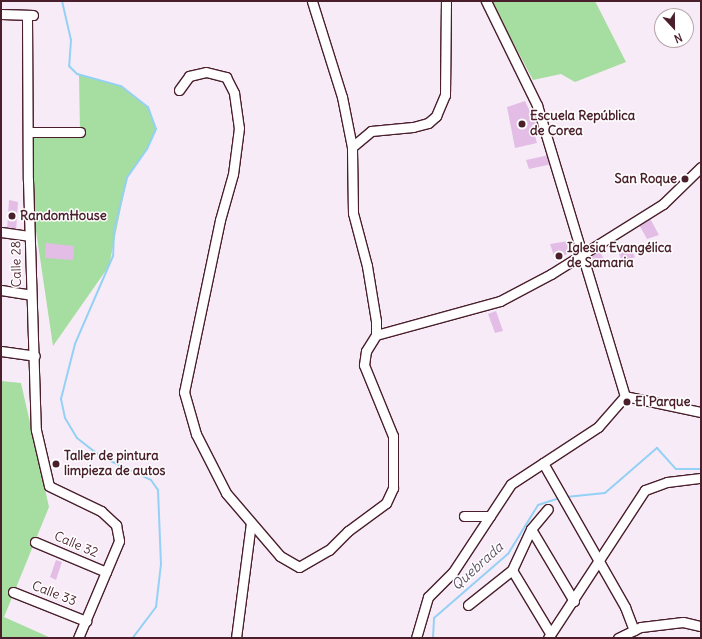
<!DOCTYPE html>
<html>
<head>
<meta charset="utf-8">
<style>
	body { margin:0 }
	#map { position:relative; width:702px; height:639px; overflow:hidden; background:#f7ebf8; font-family:Delius,sans-serif }
	div>[style] { position:absolute }
	[style*='--x'] { left:calc(var(--x)*1px); top:calc(var(--y)*1px); width:calc(var(--w)*1px); rotate:calc(var(--a)*1deg) }
	.green>* { inset:0; background:#a6dda0 }
	.stream>* { height:2px; margin:-1px; padding:0 1px; transform-origin:1px; border-radius:1px; background:#94d1f4 }
	.building>* { inset:0; background:#e3bde6 }
	.roads { filter:drop-shadow(1px 0 #4a1f2b) drop-shadow(-1px 0 #4a1f2b) drop-shadow(0 1px #4a1f2b) drop-shadow(0 -1px #4a1f2b) }
	.minor>* { height:9px; margin:-4.5px; padding:0 4.5px; transform-origin:4.5px; border-radius:4.5px; background:#fff }
	.dots>* { width:11px; height:11px; translate:-50% -50%; box-sizing:border-box; border:2px solid #fff; border-radius:50% }
	span { translate:-50% -50%; white-space:nowrap; text-align:center; line-height:1.15; -webkit-text-stroke:3px #fff; paint-order:stroke }
	.poi-label { font-size:13px; color:#4a1f2b; font-weight:700 }
	.left { translate:0 -50%; text-align:left }
	.right { translate:-100% -50%; text-align:right }
	.street-label { font-size:13px; color:#4a1f2b }
	.water-label { font-size:14px; color:#605467; font-style:italic }
	.frame { position:absolute; inset:0; border:2px solid #4a1f2b; pointer-events:none }
	.north { position:absolute; left:654px; top:8px; width:40px; height:40px; box-sizing:border-box; background:#fff; border:1px solid #b7a5aa; border-radius:50%; rotate:158deg; font-size:11px; font-weight:700; line-height:16px; text-align:center; color:#4a1f2b }
	.north::after { content:''; display:block; margin:auto; width:14px; height:18px; background:#4a1f2b; clip-path:polygon(50% 0,100% 100%,50% 72%,0 100%) }
</style>
</head>
<body>
<div id="map">
	<div class="green">
		<div style="clip-path:polygon(491px 1px,595px 1px,626px 62px,575px 82px,561px 74px,533px 80px)"></div>
		<div style="clip-path:polygon(79px 74px,121px 86px,148px 107px,156px 129px,147px 149px,127px 178px,109px 266px,53px 346px,34px 217px,28px 132px,80px 132px)"></div>
		<div style="clip-path:polygon(1px 381px,21px 383px,49px 507px,4px 617px,51px 638px,1px 638px)"></div>
	</div>
	<div class="stream">
		<div style="--x:62;--y:1;--w:40;--a:77"></div>
		<div style="--x:71;--y:40;--w:26;--a:94"></div>
		<div style="--x:69;--y:66;--w:11;--a:45"></div>
		<div style="--x:77;--y:74;--w:46;--a:15.3"></div>
		<div style="--x:121;--y:86;--w:34;--a:38"></div>
		<div style="--x:148;--y:107;--w:23;--a:70"></div>
		<div style="--x:156;--y:129;--w:22;--a:114"></div>
		<div style="--x:147;--y:149;--w:35;--a:125"></div>
		<div style="--x:127;--y:178;--w:55;--a:103.8"></div>
		<div style="--x:114;--y:231;--w:25;--a:92"></div>
		<div style="--x:113;--y:256;--w:96;--a:113.4"></div>
		<div style="--x:75;--y:344;--w:57;--a:104.3"></div>
		<div style="--x:61;--y:399;--w:19;--a:78"></div>
		<div style="--x:65;--y:418;--w:23;--a:59"></div>
		<div style="--x:77;--y:438;--w:29;--a:38"></div>
		<div style="--x:100;--y:456;--w:56;--a:25.2"></div>
		<div style="--x:151;--y:480;--w:12;--a:55"></div>
		<div style="--x:158;--y:490;--w:74;--a:87.7"></div>
		<div style="--x:161;--y:564;--w:43;--a:96.6"></div>
		<div style="--x:156;--y:607;--w:39;--a:127"></div>
		<div style="--x:566;--y:497;--w:39;--a:-6"></div>
		<div style="--x:605;--y:493;--w:69;--a:-40.9"></div>
		<div style="--x:657;--y:448;--w:28;--a:48"></div>
		<div style="--x:676;--y:469;--w:25;--a:0"></div>
		<div style="--x:433;--y:638;--w:20;--a:-87"></div>
		<div style="--x:434;--y:618;--w:98;--a:-40.9"></div>
		<div style="--x:508;--y:554;--w:57;--a:-58.5"></div>
		<div style="--x:538;--y:505;--w:23;--a:-18"></div>
	</div>
	<div class="building">
		<div style="clip-path:polygon(525px 101px,536px 124px,532px 125px,537px 143px,515px 148px,507px 107px)"></div>
		<div style="clip-path:polygon(549px 155px,552px 164px,529px 169px,526px 160px)"></div>
		<div style="clip-path:polygon(9px 200px,18px 202px,16px 231px,7px 231px)"></div>
		<div style="clip-path:polygon(647px 213px,659px 235px,647px 239px,638px 223px)"></div>
		<div style="clip-path:polygon(568px 241px,572px 250px,556px 262px,550px 244px)"></div>
		<div style="clip-path:polygon(46px 243px,74px 246px,73px 260px,45px 258px)"></div>
		<div style="clip-path:polygon(628px 243px,635px 257px,623px 264px,619px 254px,627px 250px,625px 245px)"></div>
		<div style="clip-path:polygon(599px 249px,605px 262px,592px 267px,589px 256px)"></div>
		<div style="clip-path:polygon(496px 311px,503px 331px,495px 333px,488px 314px)"></div>
		<div style="clip-path:polygon(56px 560px,62px 562px,56px 580px,50px 577px)"></div>
	</div>
	<div class="roads">
		<div class="minor">
			<div style="--x:486;--y:1;--w:116;--a:63.9"></div>
			<div style="--x:537;--y:105;--w:304;--a:73.2"></div>
			<div style="--x:1;--y:14;--w:32;--a:2"></div>
			<div style="--x:27;--y:15;--w:165;--a:89.7"></div>
			<div style="--x:28;--y:180;--w:250;--a:88.2"></div>
			<div style="--x:36;--y:430;--w:57;--a:76.9"></div>
			<div style="--x:49;--y:486;--w:58;--a:25.7"></div>
			<div style="--x:101;--y:511;--w:21;--a:43"></div>
			<div style="--x:116;--y:525;--w:16;--a:79"></div>
			<div style="--x:119;--y:541;--w:105;--a:112.9"></div>
			<div style="--x:179;--y:90;--w:17;--a:-54"></div>
			<div style="--x:189;--y:76;--w:17;--a:-13"></div>
			<div style="--x:206;--y:72;--w:21;--a:14"></div>
			<div style="--x:226;--y:77;--w:18;--a:63"></div>
			<div style="--x:234;--y:93;--w:35;--a:82"></div>
			<div style="--x:239;--y:128;--w:46;--a:97.4"></div>
			<div style="--x:233;--y:174;--w:48;--a:105.8"></div>
			<div style="--x:220;--y:220;--w:176;--a:101.8"></div>
			<div style="--x:184;--y:392;--w:44;--a:74.1"></div>
			<div style="--x:196;--y:434;--w:66;--a:63"></div>
			<div style="--x:226;--y:493;--w:83;--a:49.4"></div>
			<div style="--x:280;--y:556;--w:22;--a:30"></div>
			<div style="--x:299;--y:567;--w:34;--a:-30"></div>
			<div style="--x:329;--y:550;--w:27;--a:-45"></div>
			<div style="--x:348;--y:531;--w:47;--a:-36.4"></div>
			<div style="--x:386;--y:503;--w:17;--a:-65"></div>
			<div style="--x:393;--y:488;--w:52;--a:-90"></div>
			<div style="--x:393;--y:436;--w:77;--a:-112.2"></div>
			<div style="--x:364;--y:365;--w:14;--a:-82"></div>
			<div style="--x:366;--y:351;--w:19;--a:-58"></div>
			<div style="--x:376;--y:335;--w:14;--a:-90"></div>
			<div style="--x:376;--y:321;--w:56;--a:-99.3"></div>
			<div style="--x:367;--y:266;--w:55;--a:-104.8"></div>
			<div style="--x:353;--y:213;--w:66;--a:-90.9"></div>
			<div style="--x:352;--y:147;--w:51;--a:-101.3"></div>
			<div style="--x:342;--y:97;--w:101;--a:-107.4"></div>
			<div style="--x:28;--y:132;--w:52;--a:0"></div>
			<div style="--x:352;--y:147;--w:25;--a:-40"></div>
			<div style="--x:371;--y:131;--w:42;--a:-5.4"></div>
			<div style="--x:413;--y:127;--w:16;--a:-15"></div>
			<div style="--x:428;--y:123;--w:11;--a:-41"></div>
			<div style="--x:436;--y:116;--w:23;--a:-67"></div>
			<div style="--x:445;--y:95;--w:94;--a:-89.4"></div>
			<div style="--x:1;--y:232;--w:28;--a:8"></div>
			<div style="--x:1;--y:290;--w:30;--a:9"></div>
			<div style="--x:376;--y:335;--w:129;--a:-15.3"></div>
			<div style="--x:500;--y:301;--w:58;--a:-27.9"></div>
			<div style="--x:551;--y:274;--w:132;--a:-32"></div>
			<div style="--x:663;--y:204;--w:53;--a:-44.2"></div>
			<div style="--x:1;--y:351;--w:34;--a:8"></div>
			<div style="--x:625;--y:396;--w:78;--a:11.9"></div>
			<div style="--x:543;--y:463;--w:166;--a:60.3"></div>
			<div style="--x:625;--y:607;--w:25;--a:69"></div>
			<div style="--x:464;--y:516;--w:26;--a:0"></div>
			<div style="--x:531;--y:529;--w:84;--a:59.2"></div>
			<div style="--x:35;--y:542;--w:77;--a:22.9"></div>
			<div style="--x:512;--y:570;--w:74;--a:58.9"></div>
			<div style="--x:13;--y:592;--w:79;--a:21.7"></div>
			<div style="--x:468;--y:605;--w:56;--a:-38.5"></div>
			<div style="--x:512;--y:570;--w:45;--a:-65.1"></div>
			<div style="--x:531;--y:529;--w:26;--a:-50"></div>
			<div style="--x:236;--y:638;--w:116;--a:-82.6"></div>
			<div style="--x:416;--y:638;--w:43;--a:-73.7"></div>
			<div style="--x:428;--y:597;--w:35;--a:-45"></div>
			<div style="--x:453;--y:572;--w:105;--a:-56.6"></div>
			<div style="--x:511;--y:484;--w:104;--a:-33.2"></div>
			<div style="--x:598;--y:427;--w:41;--a:-48.9"></div>
			<div style="--x:548;--y:638;--w:177;--a:-56.8"></div>
			<div style="--x:645;--y:490;--w:23;--a:-20"></div>
			<div style="--x:667;--y:482;--w:34;--a:-7"></div>
			<div style="--x:618;--y:638;--w:25;--a:-26"></div>
			<div style="--x:641;--y:627;--w:42;--a:-6.8"></div>
			<div style="--x:683;--y:622;--w:18;--a:13"></div>
		</div>
	</div>
	<div class="dots">
		<div style="left:522px;top:124px;background:#4a1f2b"></div>
		<div style="left:685px;top:179px;background:#4a1f2b"></div>
		<div style="left:12px;top:216px;background:#4a1f2b"></div>
		<div style="left:559px;top:256px;background:#4a1f2b"></div>
		<div style="left:627px;top:402px;background:#4a1f2b"></div>
		<div style="left:56px;top:464px;background:#4a1f2b"></div>
	</div>
	<div class="poi-label">
		<span class="left" style="left:530px;top:124px">Escuela República<br>de Corea</span>
		<span class="right" style="left:677px;top:179px">San Roque</span>
		<span class="left" style="left:20px;top:216px">RandomHouse</span>
		<span class="left" style="left:567px;top:256px">Iglesia Evangélica<br>de Samaria</span>
		<span class="left" style="left:635px;top:402px">El Parque</span>
		<span class="left" style="left:64px;top:464px">Taller de pintura<br>limpieza de autos</span>
	</div>
	<div class="street-label">
		<span style="left:17px;top:264px;rotate:-91deg">Calle 28</span>
		<span style="left:76px;top:545px;rotate:23deg">Calle 32</span>
		<span style="left:54px;top:594px;rotate:21deg">Calle 33</span>
	</div>
	<div class="water-label">
		<span style="left:477px;top:566px;rotate:-42deg">Quebrada</span>
	</div>
	<div class="frame"></div>
	<div class="north">N</div>
</div>
</body>
</html>
